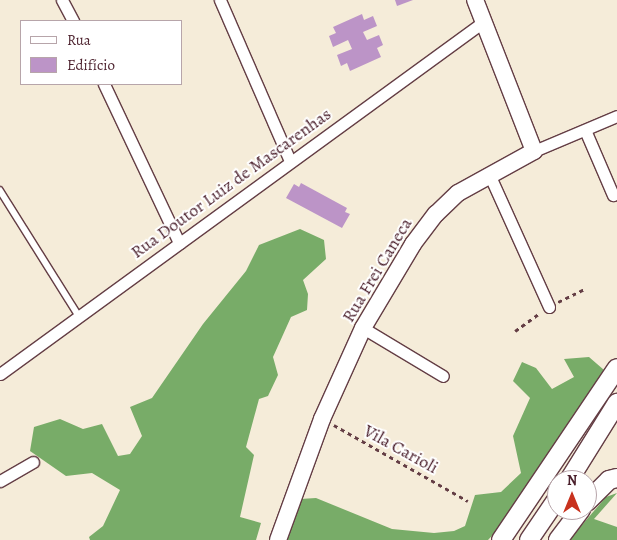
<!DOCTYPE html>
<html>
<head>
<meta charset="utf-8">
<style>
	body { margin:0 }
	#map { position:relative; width:617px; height:540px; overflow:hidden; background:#f5ecd9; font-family:Alegreya,serif }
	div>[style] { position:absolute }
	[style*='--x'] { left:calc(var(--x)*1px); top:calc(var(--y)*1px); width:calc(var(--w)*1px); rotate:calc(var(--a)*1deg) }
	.forest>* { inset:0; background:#78ac68 }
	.building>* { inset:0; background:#bc94c7 }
	.path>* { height:2.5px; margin-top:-1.25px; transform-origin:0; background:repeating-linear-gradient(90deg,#643e45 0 4px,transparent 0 8px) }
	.roads { filter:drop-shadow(1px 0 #643e45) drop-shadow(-1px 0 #643e45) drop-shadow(0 1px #643e45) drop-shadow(0 -1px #643e45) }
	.lane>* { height:5.5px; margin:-2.75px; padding:0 2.75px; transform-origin:2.75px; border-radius:2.75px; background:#fff }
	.street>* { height:11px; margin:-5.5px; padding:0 5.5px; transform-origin:5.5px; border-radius:5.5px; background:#fff }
	.secondary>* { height:16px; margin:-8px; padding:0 8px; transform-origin:8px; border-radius:8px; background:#fff }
	.primary>* { height:18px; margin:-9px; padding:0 9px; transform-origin:9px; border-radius:9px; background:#fff }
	span { translate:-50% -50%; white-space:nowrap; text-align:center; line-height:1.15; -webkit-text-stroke:4px #fff; paint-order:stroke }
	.street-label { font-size:18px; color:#4a1f2b }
	.legend { position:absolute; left:20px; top:20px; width:162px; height:65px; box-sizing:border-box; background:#fff; border:1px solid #b7a5aa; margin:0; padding:6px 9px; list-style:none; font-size:15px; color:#4a1f2b }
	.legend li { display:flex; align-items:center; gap:10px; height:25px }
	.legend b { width:25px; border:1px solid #b7a5aa }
	.north { position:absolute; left:547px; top:470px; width:50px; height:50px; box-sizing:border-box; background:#fff; border:1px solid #b7a5aa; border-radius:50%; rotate:0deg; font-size:14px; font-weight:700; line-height:20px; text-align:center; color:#4a1f2b }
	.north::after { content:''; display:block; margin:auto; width:18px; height:22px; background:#c8321e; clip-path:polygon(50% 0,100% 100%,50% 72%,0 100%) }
</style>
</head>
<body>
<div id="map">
	<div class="forest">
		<div style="clip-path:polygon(300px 229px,324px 240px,326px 259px,303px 280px,308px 294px,307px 310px,291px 317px,273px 357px,278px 375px,268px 396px,259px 399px,246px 447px,254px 455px,240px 517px,261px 523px,256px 540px,90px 540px,89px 537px,103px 526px,120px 490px,92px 473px,66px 476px,30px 451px,34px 427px,60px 419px,83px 429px,102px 424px,118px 456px,130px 454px,142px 436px,130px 407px,152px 398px,203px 324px,246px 271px,259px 245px)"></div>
		<div style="clip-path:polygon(589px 357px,604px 370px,500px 527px,488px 540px,286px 540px,300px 499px,316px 498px,392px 529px,434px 533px,454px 531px,465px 526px,475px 495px,501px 492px,521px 473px,513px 436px,530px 398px,513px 381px,522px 362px,536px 368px,552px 389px,574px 377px,564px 359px)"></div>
		<div style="clip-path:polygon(617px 493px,594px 519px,617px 527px,617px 540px,569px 540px,606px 497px)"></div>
	</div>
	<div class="building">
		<div style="clip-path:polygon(395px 0,413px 0,397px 6px)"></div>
		<div style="clip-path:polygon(362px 14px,364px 20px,373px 16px,377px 26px,363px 32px,367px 40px,379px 35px,383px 45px,377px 48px,381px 57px,350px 71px,347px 63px,341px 66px,337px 55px,352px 49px,348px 40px,333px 47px,329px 36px,336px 33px,333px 27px)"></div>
		<div style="clip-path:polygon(301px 183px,347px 208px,345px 212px,350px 214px,342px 228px,286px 198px,294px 184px,299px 187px)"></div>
	</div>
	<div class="path">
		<div style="--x:558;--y:302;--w:28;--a:-26"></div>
		<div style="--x:515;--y:331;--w:31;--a:-36"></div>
		<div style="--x:334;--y:425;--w:154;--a:29.6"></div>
	</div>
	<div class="roads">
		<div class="lane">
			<div style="--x:0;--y:190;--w:149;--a:57.9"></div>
		</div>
		<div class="street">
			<div style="--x:62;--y:0;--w:24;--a:62"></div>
			<div style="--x:220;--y:0;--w:176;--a:66.5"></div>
			<div style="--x:104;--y:84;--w:176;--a:64.7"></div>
			<div style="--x:585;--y:130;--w:71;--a:66.7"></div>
			<div style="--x:534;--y:151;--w:90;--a:-22.9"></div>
			<div style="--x:489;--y:174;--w:146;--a:65.7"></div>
			<div style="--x:363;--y:328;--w:93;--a:31"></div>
			<div style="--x:0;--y:374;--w:598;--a:-36.08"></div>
			<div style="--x:0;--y:481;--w:38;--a:-30"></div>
		</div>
		<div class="secondary">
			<div style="--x:278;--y:540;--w:129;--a:-70"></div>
			<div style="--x:322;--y:419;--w:100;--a:-65.7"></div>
			<div style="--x:363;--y:328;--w:98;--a:-59.2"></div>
			<div style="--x:413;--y:244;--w:38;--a:-53"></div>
			<div style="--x:436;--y:214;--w:30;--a:-44"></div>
			<div style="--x:458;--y:193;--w:87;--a:-28.9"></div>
			<div style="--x:534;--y:151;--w:162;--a:-111.3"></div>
		</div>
		<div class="primary">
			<div style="--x:569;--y:480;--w:91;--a:-58.1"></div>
			<div style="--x:587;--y:502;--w:31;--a:-45"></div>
			<div style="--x:609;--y:480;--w:8;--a:-14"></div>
			<div style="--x:501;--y:540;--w:207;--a:-56"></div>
			<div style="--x:529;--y:540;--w:50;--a:-55.7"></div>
			<div style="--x:558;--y:540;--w:38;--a:-53"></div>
		</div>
	</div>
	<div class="street-label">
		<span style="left:231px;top:183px;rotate:-36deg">Rua Doutor Luiz de Mascarenhas</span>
		<span style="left:377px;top:270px;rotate:-59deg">Rua Frei Caneca</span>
		<span style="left:401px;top:449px;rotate:29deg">Vila Carioli</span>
	</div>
	<ul class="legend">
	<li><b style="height:6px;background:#fff"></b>Rua</li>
	<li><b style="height:14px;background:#bc94c7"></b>Edifício</li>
	</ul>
	<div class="north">N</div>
</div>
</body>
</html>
